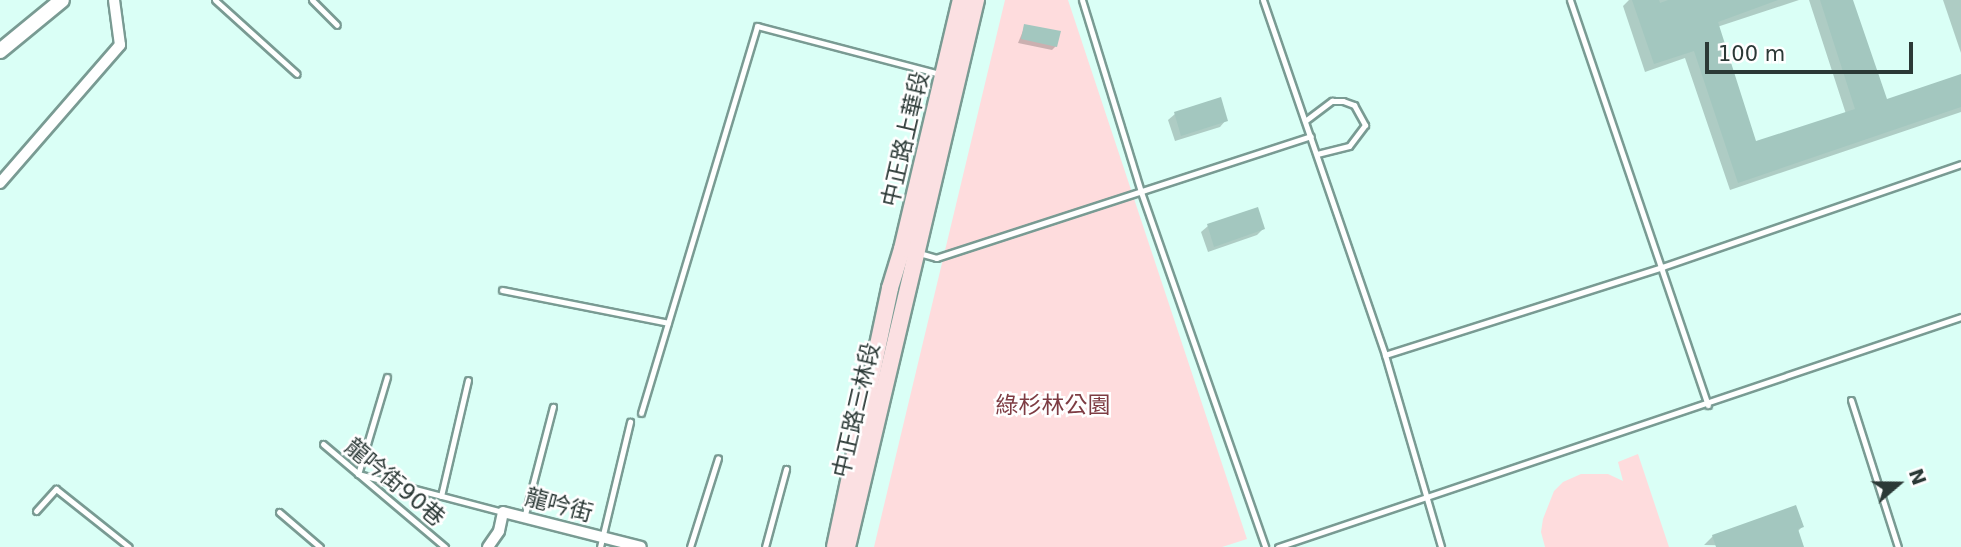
<!DOCTYPE html>
<html>
<head>
<meta charset="utf-8">
<style>
	body { margin:0 }
	#map { position:relative; width:1961px; height:547px; overflow:hidden; background:#dafff6; font-family:"DejaVu Sans","Noto Sans TC",sans-serif }
	div>[style] { position:absolute }
	[style*='--x'] { left:calc(var(--x)*1px); top:calc(var(--y)*1px); width:calc(var(--w)*1px); rotate:calc(var(--a)*1deg) }
	.green>* { inset:0; background:#fedcdd }
	.shadow>* { inset:0; background:#0003 }
	.building>* { inset:0; background:#a3c7bf }
	.roads { filter:drop-shadow(2px 0 #799b93) drop-shadow(-2px 0 #799b93) drop-shadow(0 2px #799b93) drop-shadow(0 -2px #799b93) }
	.service>* { height:5px; margin:-2.5px; padding:0 2.5px; transform-origin:2.5px; border-radius:2.5px; background:#fff }
	.minor>* { height:10px; margin:-5px; padding:0 5px; transform-origin:5px; border-radius:5px; background:#fff }
	.tertiary>* { height:14px; margin:-7px; padding:0 7px; transform-origin:7px; border-radius:7px; background:#fff }
	.secondary>* { height:16px; margin:-8px; padding:0 8px; transform-origin:8px; border-radius:8px; background:#fbe0e2 }
	span { translate:-50% -50%; white-space:nowrap; text-align:center; line-height:1.15; -webkit-text-stroke:5px #fff; paint-order:stroke }
	.street-label { font-size:23px; color:#2b3936 }
	.park-label { font-size:23px; color:#7e3c43 }
	.north { position:absolute; left:1863px; top:449px; width:70px; height:70px; -webkit-text-stroke:5px #fff; paint-order:stroke; rotate:70deg; font-size:19px; font-weight:700; line-height:28px; text-align:center; color:#2b3936 }
	.north::after { content:''; display:block; margin:auto; width:24px; height:32px; background:#2b3936; clip-path:polygon(50% 0,100% 100%,50% 72%,0 100%) }
	.scale { position:absolute; left:1705px; top:42px; width:208px; height:32px; box-sizing:border-box; border:4px solid #2b3936; border-top:0; padding-left:9px; font-size:21px; line-height:24px; white-space:nowrap; color:#2b3936; -webkit-text-stroke:5px #fff; paint-order:stroke }
</style>
</head>
<body>
<div id="map">
	<div class="green">
		<div style="clip-path:polygon(1005px 0,1068px 0,1247px 539px,1222px 547px,874px 547px)"></div>
		<div style="clip-path:polygon(1638px 454px,1669px 547px,1545px 547px,1541px 532px,1543px 519px,1554px 491px,1563px 482px,1581px 474px,1608px 474px,1623px 481px,1618px 462px)"></div>
	</div>
	<div class="shadow">
		<div style="clip-path:polygon(1629px 0,1799px 0,1717px 27px,1755px 143px,1846px 114px,1809px 0,1851px 0,1885px 101px,1961px 76px,1961px 112px,1730px 190px,1685px 58px,1645px 72px,1623px 6px)"></div>
		<div style="clip-path:polygon(1943px 0,1961px 0,1961px 53px)"></div>
		<div style="clip-path:polygon(1025px 26px,1056px 46px,1052px 50px,1018px 43px)"></div>
		<div style="clip-path:polygon(1175px 114px,1226px 120px,1220px 127px,1175px 141px,1168px 120px)"></div>
		<div style="clip-path:polygon(1208px 226px,1263px 229px,1257px 235px,1208px 252px,1201px 232px)"></div>
		<div style="clip-path:polygon(1802px 527px,1797px 532px,1802px 547px,1704px 545px,1713px 536px)"></div>
	</div>
	<div class="building">
		<div style="clip-path:polygon(1632px 0,1659px 0,1660px 3px,1668px 0,1778px 0,1718px 22px,1756px 141px,1855px 109px,1820px 0,1853px 0,1887px 99px,1961px 74px,1961px 107px,1738px 183px,1694px 51px,1654px 64px)"></div>
		<div style="clip-path:polygon(1024px 24px,1061px 31px,1057px 47px,1021px 39px)"></div>
		<div style="clip-path:polygon(1221px 97px,1228px 121px,1181px 136px,1174px 112px)"></div>
		<div style="clip-path:polygon(1258px 207px,1265px 229px,1214px 247px,1207px 224px)"></div>
		<div style="clip-path:polygon(1796px 505px,1804px 527px,1798px 529px,1804px 547px,1716px 547px,1712px 535px)"></div>
	</div>
	<div class="roads">
		<div class="service">
			<div style="--x:215;--y:0;--w:110;--a:42.1"></div>
			<div style="--x:312;--y:0;--w:35;--a:45"></div>
			<div style="--x:1082;--y:0;--w:201;--a:72.9"></div>
			<div style="--x:1141;--y:192;--w:376;--a:70.7"></div>
			<div style="--x:1263;--y:0;--w:375;--a:71"></div>
			<div style="--x:1385;--y:355;--w:200;--a:73.7"></div>
			<div style="--x:1570;--y:0;--w:428;--a:71.2"></div>
			<div style="--x:1305;--y:121;--w:34;--a:-37"></div>
			<div style="--x:1332;--y:101;--w:11;--a:0"></div>
			<div style="--x:1343;--y:101;--w:12;--a:20"></div>
			<div style="--x:1354;--y:105;--w:23;--a:61"></div>
			<div style="--x:1365;--y:125;--w:26;--a:127"></div>
			<div style="--x:1349;--y:146;--w:33;--a:166"></div>
			<div style="--x:919;--y:253;--w:18;--a:16"></div>
			<div style="--x:936;--y:258;--w:394;--a:-18"></div>
			<div style="--x:502;--y:290;--w:169;--a:11.2"></div>
			<div style="--x:1385;--y:355;--w:291;--a:-17.6"></div>
			<div style="--x:1662;--y:267;--w:316;--a:-19"></div>
			<div style="--x:387;--y:377;--w:101;--a:106.6"></div>
			<div style="--x:358;--y:474;--w:150;--a:14.7"></div>
			<div style="--x:1851;--y:400;--w:154;--a:72.3"></div>
			<div style="--x:641;--y:413;--w:404;--a:-73.3"></div>
			<div style="--x:757;--y:26;--w:189;--a:14.7"></div>
			<div style="--x:323;--y:444;--w:160;--a:40.2"></div>
			<div style="--x:441;--y:496;--w:119;--a:-76.9"></div>
			<div style="--x:36;--y:511;--w:30;--a:-48"></div>
			<div style="--x:56;--y:489;--w:93;--a:38.5"></div>
			<div style="--x:279;--y:512;--w:54;--a:40.5"></div>
			<div style="--x:524;--y:518;--w:115;--a:-75.4"></div>
			<div style="--x:600;--y:547;--w:129;--a:-76.5"></div>
			<div style="--x:690;--y:547;--w:93;--a:-72.5"></div>
			<div style="--x:765;--y:547;--w:81;--a:-74.9"></div>
			<div style="--x:1278;--y:547;--w:721;--a:-18.61"></div>
		</div>
		<div class="minor">
			<div style="--x:0;--y:183;--w:183;--a:-49"></div>
			<div style="--x:120;--y:45;--w:45;--a:-97.6"></div>
			<div style="--x:488;--y:547;--w:19;--a:-55"></div>
			<div style="--x:499;--y:531;--w:19;--a:-78"></div>
			<div style="--x:503;--y:512;--w:142;--a:14.2"></div>
		</div>
		<div class="tertiary">
			<div style="--x:0;--y:51;--w:80;--a:-39.4"></div>
		</div>
		<div class="secondary">
			<div style="--x:835;--y:547;--w:265;--a:-78"></div>
			<div style="--x:890;--y:288;--w:41;--a:-72.9"></div>
			<div style="--x:902;--y:249;--w:256;--a:-76.7"></div>
			<div style="--x:847;--y:547;--w:562;--a:-76.73"></div>
		</div>
	</div>
	<div class="street-label">
		<span style="left:905px;top:139px;rotate:-77deg">中正路上華段</span>
		<span style="left:856px;top:410px;rotate:-77deg">中正路三林段</span>
		<span style="left:395px;top:482px;rotate:40deg">龍吟街90巷</span>
		<span style="left:559px;top:505px;rotate:15deg">龍吟街</span>
	</div>
	<div class="park-label">
		<span style="left:1053px;top:405px">綠杉林公園</span>
	</div>
	<div class="north">N</div>
	<div class="scale">100 m</div>
</div>
</body>
</html>
